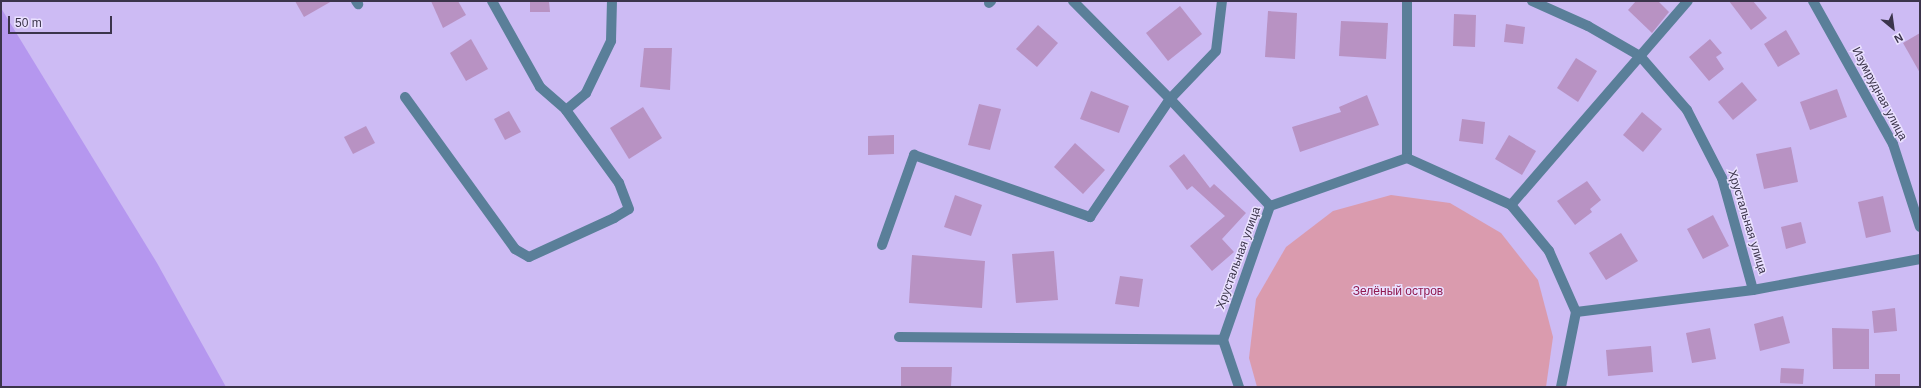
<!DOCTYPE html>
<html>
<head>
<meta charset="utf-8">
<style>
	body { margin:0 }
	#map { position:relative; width:1921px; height:388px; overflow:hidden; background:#cdbbf4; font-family:Helvetica,sans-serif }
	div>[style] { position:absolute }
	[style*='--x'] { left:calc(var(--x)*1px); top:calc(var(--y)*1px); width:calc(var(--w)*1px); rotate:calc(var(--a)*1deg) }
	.green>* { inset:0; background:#da9bae }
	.water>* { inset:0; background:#b597ef }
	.building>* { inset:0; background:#b892c3 }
	.minor>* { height:10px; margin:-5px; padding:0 5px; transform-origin:5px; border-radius:5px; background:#5a7f99 }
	span { translate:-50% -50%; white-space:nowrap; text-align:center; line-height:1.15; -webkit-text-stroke:3px #eae1ff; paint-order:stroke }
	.street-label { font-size:12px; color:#3b344b }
	.park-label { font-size:12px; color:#90194f }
	.frame { position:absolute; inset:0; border:2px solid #3b344b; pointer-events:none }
	.north { position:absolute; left:1873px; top:8px; width:40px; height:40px; -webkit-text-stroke:3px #eae1ff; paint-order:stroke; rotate:151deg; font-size:11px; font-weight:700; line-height:16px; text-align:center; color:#3b344b }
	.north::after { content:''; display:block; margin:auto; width:14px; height:18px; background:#3b344b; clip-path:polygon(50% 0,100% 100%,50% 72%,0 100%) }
	.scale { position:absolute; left:8px; top:16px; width:104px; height:18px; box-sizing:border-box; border:2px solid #3b344b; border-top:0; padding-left:5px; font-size:12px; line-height:14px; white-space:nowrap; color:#3b344b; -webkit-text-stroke:3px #eae1ff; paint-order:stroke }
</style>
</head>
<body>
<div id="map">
	<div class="green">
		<div style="clip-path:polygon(1391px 195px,1450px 203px,1501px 233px,1538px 280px,1553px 337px,1546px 387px,1257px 387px,1249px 358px,1256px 299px,1286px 247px,1333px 211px)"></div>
	</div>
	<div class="water">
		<div style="clip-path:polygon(1px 8px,157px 263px,226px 387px,1px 387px)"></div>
	</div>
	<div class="building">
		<div style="clip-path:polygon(295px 1px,332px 1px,304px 17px)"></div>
		<div style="clip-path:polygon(431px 1px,458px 1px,466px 15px,443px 28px)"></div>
		<div style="clip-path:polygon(530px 1px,549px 1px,550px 12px,530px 12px)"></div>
		<div style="clip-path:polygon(1636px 1px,1658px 1px,1669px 12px,1652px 33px,1628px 10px)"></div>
		<div style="clip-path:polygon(1729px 1px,1753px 1px,1767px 18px,1751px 30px)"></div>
		<div style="clip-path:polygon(1180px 6px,1202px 34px,1168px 61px,1146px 33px)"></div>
		<div style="clip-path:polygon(1268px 11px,1297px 13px,1295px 59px,1265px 57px)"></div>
		<div style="clip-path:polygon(1454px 14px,1476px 15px,1475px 47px,1453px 46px)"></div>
		<div style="clip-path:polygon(1341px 21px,1388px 23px,1386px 59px,1339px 56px)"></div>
		<div style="clip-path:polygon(1506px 24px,1525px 27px,1523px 44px,1504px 42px)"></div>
		<div style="clip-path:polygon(1038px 25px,1058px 43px,1037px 67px,1016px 49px)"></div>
		<div style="clip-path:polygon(1786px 30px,1800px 54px,1778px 67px,1764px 44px)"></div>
		<div style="clip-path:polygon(1920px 33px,1920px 73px,1903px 43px)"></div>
		<div style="clip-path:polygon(471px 39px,488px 69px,466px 81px,450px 53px)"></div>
		<div style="clip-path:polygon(1710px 39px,1722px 53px,1716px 57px,1724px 69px,1709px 81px,1689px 57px)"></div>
		<div style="clip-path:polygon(644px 48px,672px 48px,670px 90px,640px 87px)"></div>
		<div style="clip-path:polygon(1576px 58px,1597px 71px,1578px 102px,1557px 88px)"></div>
		<div style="clip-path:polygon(1742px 82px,1757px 100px,1733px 120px,1718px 102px)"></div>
		<div style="clip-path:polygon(1837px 89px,1847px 117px,1810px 130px,1800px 102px)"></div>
		<div style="clip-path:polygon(1091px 91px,1129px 106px,1119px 133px,1080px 119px)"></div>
		<div style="clip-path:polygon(1367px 95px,1379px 125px,1300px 152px,1292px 127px,1341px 112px,1339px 107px)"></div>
		<div style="clip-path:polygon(979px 104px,1001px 109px,990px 150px,968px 145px)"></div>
		<div style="clip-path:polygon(643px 107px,662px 138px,629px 159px,610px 128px)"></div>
		<div style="clip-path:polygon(509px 111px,521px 132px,505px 140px,494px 119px)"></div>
		<div style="clip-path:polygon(1642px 112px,1662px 129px,1643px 152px,1623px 135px)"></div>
		<div style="clip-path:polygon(1462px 119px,1485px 122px,1483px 144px,1459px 141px)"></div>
		<div style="clip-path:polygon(366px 126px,375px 143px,353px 154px,344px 137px)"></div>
		<div style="clip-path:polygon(894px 135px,894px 154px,868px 155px,868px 136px)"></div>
		<div style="clip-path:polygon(1509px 135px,1536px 151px,1522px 175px,1495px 159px)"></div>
		<div style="clip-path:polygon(1075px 143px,1105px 170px,1083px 194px,1054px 167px)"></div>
		<div style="clip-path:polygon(1791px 147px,1798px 182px,1764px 189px,1756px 154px)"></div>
		<div style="clip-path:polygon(1184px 154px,1210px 188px,1214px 184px,1246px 213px,1222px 239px,1234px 252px,1212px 271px,1190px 246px,1225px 216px,1192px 186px,1187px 190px,1169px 166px)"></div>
		<div style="clip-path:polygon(1587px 181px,1601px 200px,1590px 209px,1592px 212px,1575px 225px,1557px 201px)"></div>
		<div style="clip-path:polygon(955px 195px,982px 205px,971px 236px,944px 227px)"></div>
		<div style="clip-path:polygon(1883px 196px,1891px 232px,1866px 238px,1858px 202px)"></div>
		<div style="clip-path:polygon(1713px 215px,1729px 246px,1703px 259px,1687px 229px)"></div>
		<div style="clip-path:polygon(1801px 222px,1806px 243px,1786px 249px,1781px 227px)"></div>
		<div style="clip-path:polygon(1621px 233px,1638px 261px,1606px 280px,1589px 253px)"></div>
		<div style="clip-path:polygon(1054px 251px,1058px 300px,1016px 303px,1012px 254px)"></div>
		<div style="clip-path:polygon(912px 255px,985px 261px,982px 308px,909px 303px)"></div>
		<div style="clip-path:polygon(1120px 276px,1143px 279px,1139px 307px,1115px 304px)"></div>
		<div style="clip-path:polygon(1895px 308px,1897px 331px,1874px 333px,1872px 311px)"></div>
		<div style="clip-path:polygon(1783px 316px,1790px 343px,1760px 351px,1754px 324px)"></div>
		<div style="clip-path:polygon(1710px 328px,1716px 359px,1692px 363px,1686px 333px)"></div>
		<div style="clip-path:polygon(1832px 328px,1869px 329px,1869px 369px,1833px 369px)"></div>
		<div style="clip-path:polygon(1651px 346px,1653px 372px,1608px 376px,1606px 350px)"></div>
		<div style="clip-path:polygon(901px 367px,952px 367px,951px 387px,901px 387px)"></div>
		<div style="clip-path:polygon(1781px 368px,1804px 369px,1803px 384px,1780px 383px)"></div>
		<div style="clip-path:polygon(1875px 374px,1900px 374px,1900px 387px,1875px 387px)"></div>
	</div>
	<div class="minor">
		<div style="--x:356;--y:1;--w:4;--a:56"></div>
		<div style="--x:492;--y:1;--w:98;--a:60.8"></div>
		<div style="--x:540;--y:87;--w:35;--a:41"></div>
		<div style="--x:1073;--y:1;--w:138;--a:45.3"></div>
		<div style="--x:1170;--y:99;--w:146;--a:46.9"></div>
		<div style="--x:1407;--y:1;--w:157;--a:90"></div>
		<div style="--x:1532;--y:1;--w:61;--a:24.1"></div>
		<div style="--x:1588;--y:26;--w:60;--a:30"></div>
		<div style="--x:1640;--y:56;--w:72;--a:49"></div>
		<div style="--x:1687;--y:110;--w:76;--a:62.8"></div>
		<div style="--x:1722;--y:178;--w:116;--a:74.5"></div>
		<div style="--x:1753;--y:290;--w:178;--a:172.9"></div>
		<div style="--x:1813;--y:1;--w:164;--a:60.8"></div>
		<div style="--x:1893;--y:144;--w:87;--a:72"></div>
		<div style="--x:989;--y:3;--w:3;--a:-45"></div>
		<div style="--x:405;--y:97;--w:188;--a:54.1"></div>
		<div style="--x:515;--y:249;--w:16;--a:30"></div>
		<div style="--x:529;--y:257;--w:94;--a:-24.6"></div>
		<div style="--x:614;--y:218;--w:17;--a:-31"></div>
		<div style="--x:629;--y:209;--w:28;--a:-111"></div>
		<div style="--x:619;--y:183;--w:90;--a:-126"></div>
		<div style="--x:566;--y:110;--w:26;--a:-40"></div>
		<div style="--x:586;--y:93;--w:58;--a:-64.3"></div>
		<div style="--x:611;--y:41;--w:40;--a:-88.6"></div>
		<div style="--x:1511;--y:205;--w:270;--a:-49.1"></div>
		<div style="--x:882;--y:245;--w:96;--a:-70.4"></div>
		<div style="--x:914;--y:155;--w:187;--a:19.4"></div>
		<div style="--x:1090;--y:217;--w:143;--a:-55.9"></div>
		<div style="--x:1170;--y:99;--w:66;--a:-46.2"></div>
		<div style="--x:1216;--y:51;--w:50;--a:-83.2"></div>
		<div style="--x:1753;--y:290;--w:170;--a:-10.5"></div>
		<div style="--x:899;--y:337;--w:324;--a:0.5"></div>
		<div style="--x:1239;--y:387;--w:50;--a:-108.8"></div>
		<div style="--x:1223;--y:340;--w:142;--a:-70.7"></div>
		<div style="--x:1270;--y:206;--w:145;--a:-19.3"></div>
		<div style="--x:1407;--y:158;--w:114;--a:24.3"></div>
		<div style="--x:1511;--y:205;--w:60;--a:50.4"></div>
		<div style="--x:1549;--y:251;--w:67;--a:66.1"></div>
		<div style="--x:1576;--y:312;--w:76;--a:101.3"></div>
	</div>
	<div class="street-label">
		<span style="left:1879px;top:94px;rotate:62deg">Изумрудная улица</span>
		<span style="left:1747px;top:222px;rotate:73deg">Хрустальная улица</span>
		<span style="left:1239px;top:258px;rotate:-70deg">Хрустальная улица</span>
	</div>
	<div class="park-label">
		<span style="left:1398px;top:292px">Зелёный остров</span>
	</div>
	<div class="frame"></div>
	<div class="north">N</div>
	<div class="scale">50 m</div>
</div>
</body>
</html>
